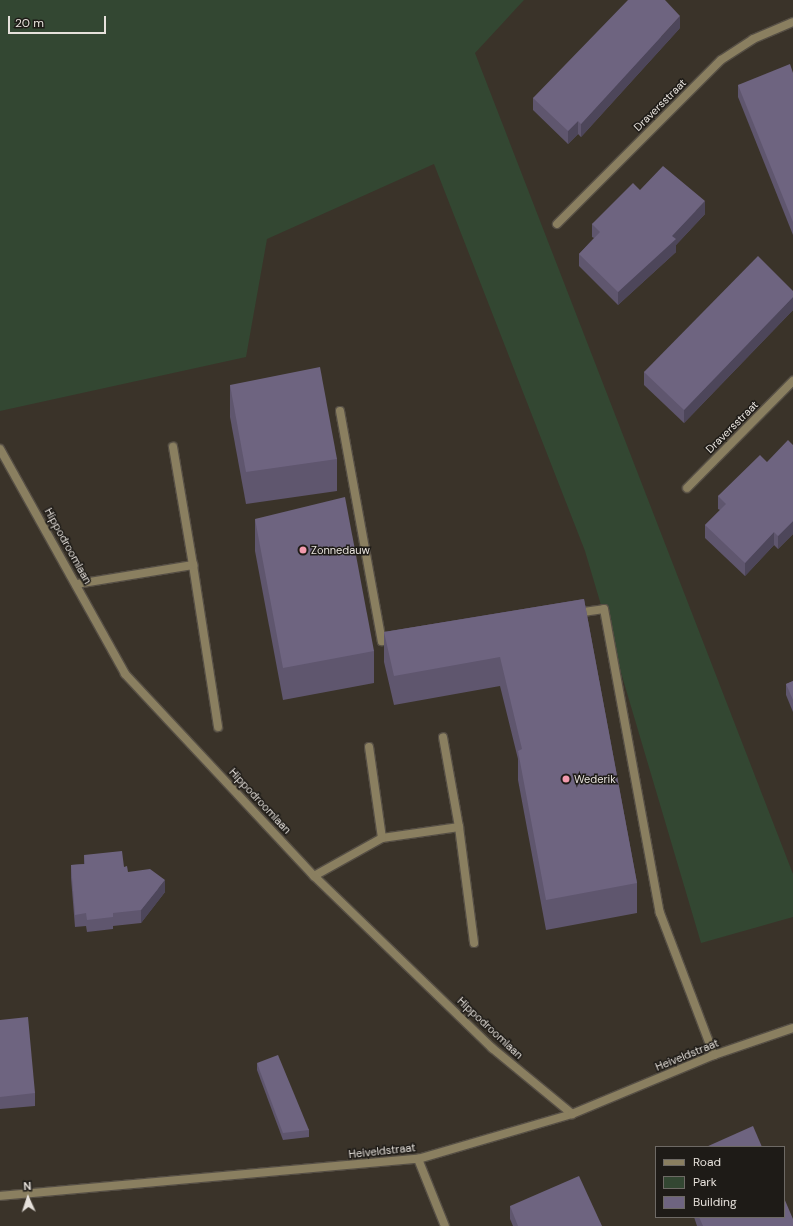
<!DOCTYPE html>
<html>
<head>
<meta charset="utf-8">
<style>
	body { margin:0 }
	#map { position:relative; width:793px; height:1226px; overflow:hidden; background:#3a3329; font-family:"DM Sans",sans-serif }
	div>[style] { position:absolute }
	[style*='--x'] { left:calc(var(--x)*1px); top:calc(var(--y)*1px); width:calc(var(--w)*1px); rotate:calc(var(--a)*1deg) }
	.green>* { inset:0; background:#334732 }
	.roads { filter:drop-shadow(1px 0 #564f45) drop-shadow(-1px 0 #564f45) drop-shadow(0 1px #564f45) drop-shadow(0 -1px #564f45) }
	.service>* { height:8px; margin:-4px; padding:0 4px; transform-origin:4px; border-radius:4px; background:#8a7f60 }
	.minor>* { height:8px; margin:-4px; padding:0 4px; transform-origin:4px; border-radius:4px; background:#8a7f60 }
	.wall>* { inset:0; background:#5f566e }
	.shaded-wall>* { inset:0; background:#4d465a }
	.building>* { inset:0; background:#6e6480 }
	.dots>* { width:11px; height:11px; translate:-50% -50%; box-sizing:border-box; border:2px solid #1e1b17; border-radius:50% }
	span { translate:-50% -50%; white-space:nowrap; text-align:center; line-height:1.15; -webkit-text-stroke:3px #1e1b17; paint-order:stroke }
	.street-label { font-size:11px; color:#e6e1db }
	.poi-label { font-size:11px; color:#e6e1db }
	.left { translate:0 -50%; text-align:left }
	.legend { position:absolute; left:655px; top:1146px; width:130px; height:72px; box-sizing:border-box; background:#1e1b17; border:1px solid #6e6a65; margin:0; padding:5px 7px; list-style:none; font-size:12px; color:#e6e1db }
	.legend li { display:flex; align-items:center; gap:8px; height:20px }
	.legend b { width:20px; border:1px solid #6e6a65 }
	.north { position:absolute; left:8px; top:1178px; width:40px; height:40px; -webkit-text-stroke:3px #1e1b17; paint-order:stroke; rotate:357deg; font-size:11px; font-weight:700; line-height:16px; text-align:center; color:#e6e1db }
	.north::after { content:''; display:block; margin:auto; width:14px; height:18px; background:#e6e1db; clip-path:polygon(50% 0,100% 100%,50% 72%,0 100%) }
	.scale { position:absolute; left:8px; top:16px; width:98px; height:18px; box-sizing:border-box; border:2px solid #e6e1db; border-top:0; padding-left:5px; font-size:12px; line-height:14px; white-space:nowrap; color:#e6e1db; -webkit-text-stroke:3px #1e1b17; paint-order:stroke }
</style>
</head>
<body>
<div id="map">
	<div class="green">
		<div style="clip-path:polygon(0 0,524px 0,475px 53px,793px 874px,793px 917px,701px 943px,585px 551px,434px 164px,267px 239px,246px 357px,0 411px)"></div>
	</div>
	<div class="roads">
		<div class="service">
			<div style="--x:340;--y:411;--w:234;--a:79.7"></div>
			<div style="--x:382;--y:641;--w:12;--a:-9"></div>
			<div style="--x:193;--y:565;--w:164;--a:81.2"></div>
			<div style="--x:77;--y:584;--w:118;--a:-9.3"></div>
			<div style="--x:193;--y:565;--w:120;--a:-99.6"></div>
			<div style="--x:576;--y:613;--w:28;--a:-8"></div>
			<div style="--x:604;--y:609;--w:309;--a:79.6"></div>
			<div style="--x:660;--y:913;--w:152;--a:69.2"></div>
			<div style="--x:459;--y:827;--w:117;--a:82.6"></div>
			<div style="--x:382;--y:838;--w:78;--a:-8.1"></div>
			<div style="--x:459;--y:827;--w:91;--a:-100.1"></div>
			<div style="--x:314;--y:876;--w:78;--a:-29.2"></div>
			<div style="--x:382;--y:838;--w:92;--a:-98.1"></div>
		</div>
		<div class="minor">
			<div style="--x:557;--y:224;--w:232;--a:-45"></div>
			<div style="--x:721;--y:60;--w:38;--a:-33"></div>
			<div style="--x:753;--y:39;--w:43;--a:-23"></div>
			<div style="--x:0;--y:449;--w:257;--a:60.9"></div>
			<div style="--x:125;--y:674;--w:277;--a:46.9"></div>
			<div style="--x:314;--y:876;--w:248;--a:44"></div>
			<div style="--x:492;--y:1048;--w:104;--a:39.5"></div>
			<div style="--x:687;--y:488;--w:151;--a:-45.3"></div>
			<div style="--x:418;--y:1159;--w:72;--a:68.1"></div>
			<div style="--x:0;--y:1196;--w:420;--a:-5.1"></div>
			<div style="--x:418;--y:1159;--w:160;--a:-16.3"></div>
			<div style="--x:572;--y:1114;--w:154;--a:-22.6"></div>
			<div style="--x:714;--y:1055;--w:83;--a:-18.9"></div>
		</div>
	</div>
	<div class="wall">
		<div style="clip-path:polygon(680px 28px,581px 137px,578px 134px,568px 144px,533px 110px,533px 98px)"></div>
		<div style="clip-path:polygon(793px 73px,793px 235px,738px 97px,738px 85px)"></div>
		<div style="clip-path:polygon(640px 190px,705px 214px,676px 245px,676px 252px,618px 305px,579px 266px,579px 254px,594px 238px,592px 237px,592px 224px)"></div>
		<div style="clip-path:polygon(793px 291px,793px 310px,684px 423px,644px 385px,644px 372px)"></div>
		<div style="clip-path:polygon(230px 385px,337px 459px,337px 491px,246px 504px,230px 417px)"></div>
		<div style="clip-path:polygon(793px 445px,793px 534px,778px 549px,774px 545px,745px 576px,705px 538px,705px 525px,720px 510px,718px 509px,718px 496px)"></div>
		<div style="clip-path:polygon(255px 519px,374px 651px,374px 683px,283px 700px,255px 551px)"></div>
		<div style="clip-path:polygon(584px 599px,637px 883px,637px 913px,546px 930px,518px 780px,518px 759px,500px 686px,394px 705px,384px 662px,384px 632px)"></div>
		<div style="clip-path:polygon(793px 681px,793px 712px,786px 695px,786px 684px)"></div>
		<div style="clip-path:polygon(84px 855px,128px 872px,165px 892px,141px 923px,113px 926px,113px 929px,87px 932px,86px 926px,75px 927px,71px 878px,71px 865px,84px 864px)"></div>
		<div style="clip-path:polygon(0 1020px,35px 1093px,35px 1106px,0 1109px)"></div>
		<div style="clip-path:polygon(257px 1063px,309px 1130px,309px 1137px,283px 1140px,257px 1070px)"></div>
		<div style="clip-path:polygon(510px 1206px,602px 1226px,513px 1226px,510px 1219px)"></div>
		<div style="clip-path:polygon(694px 1217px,784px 1217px,793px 1226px,697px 1226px)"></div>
	</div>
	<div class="shaded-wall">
		<div style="clip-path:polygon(680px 16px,680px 28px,581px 137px,581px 124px)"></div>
		<div style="clip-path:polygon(578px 121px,578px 134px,568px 144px,568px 131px)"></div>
		<div style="clip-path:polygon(705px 201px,705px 214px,676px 245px,676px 252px,618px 305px,618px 292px)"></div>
		<div style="clip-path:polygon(793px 297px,793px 310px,684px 423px,684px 410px)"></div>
		<div style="clip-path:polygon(793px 521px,793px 534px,778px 549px,778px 536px)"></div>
		<div style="clip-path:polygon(774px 532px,774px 545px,745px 576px,745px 563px)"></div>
		<div style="clip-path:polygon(165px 880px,165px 892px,141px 923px,141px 910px)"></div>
	</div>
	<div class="building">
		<div style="clip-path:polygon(628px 0,665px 0,680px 16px,581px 124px,578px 121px,568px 131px,533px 98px)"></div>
		<div style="clip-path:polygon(790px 64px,793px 73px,793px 222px,738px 85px)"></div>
		<div style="clip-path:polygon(663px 166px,705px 201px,672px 236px,676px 239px,618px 292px,579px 254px,600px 232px,592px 224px,633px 183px,640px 190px)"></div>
		<div style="clip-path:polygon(758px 256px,793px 291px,793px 297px,684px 410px,644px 372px)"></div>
		<div style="clip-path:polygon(320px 367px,337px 459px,246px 472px,230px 385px)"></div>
		<div style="clip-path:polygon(788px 440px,793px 445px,793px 521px,778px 536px,774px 532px,745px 563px,705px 525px,726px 504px,718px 496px,760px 455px,767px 462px)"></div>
		<div style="clip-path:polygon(345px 497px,374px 651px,283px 668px,255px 519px)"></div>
		<div style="clip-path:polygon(584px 599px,637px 883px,546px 900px,518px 751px,522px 749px,500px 657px,394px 676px,384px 632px)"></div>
		<div style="clip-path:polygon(793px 681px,793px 700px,786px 684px)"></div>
		<div style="clip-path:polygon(122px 851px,124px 867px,127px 866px,128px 872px,150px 869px,165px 880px,141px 910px,113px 913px,113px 917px,87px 920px,86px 913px,75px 915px,71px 865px,85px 864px,84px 855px)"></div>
		<div style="clip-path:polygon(28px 1017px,35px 1093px,0 1097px,0 1020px)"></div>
		<div style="clip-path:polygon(278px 1055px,309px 1130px,283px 1133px,257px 1063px)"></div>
		<div style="clip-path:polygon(753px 1126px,762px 1147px,706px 1147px)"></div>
		<div style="clip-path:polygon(579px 1176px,602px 1226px,518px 1226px,510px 1206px)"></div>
		<div style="clip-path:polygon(784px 1198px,793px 1219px,793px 1226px,703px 1226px,699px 1217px,784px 1217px)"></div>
	</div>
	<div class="dots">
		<div style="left:303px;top:550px;background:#f29aad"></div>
		<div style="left:566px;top:779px;background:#f29aad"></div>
	</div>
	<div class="street-label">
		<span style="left:660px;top:105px;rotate:-45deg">Draversstraat</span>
		<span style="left:732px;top:427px;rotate:-45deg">Draversstraat</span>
		<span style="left:68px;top:546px;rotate:61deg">Hippodroomlaan</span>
		<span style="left:260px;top:801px;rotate:47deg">Hippodroomlaan</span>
		<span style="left:490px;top:1028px;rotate:43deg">Hippodroomlaan</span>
		<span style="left:687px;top:1055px;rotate:-22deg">Heiveldstraat</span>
		<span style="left:382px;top:1151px;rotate:-6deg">Heiveldstraat</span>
	</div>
	<div class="poi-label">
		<span class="left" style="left:311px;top:550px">Zonnedauw</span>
		<span class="left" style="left:574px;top:779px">Wederik</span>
	</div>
	<ul class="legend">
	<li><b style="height:5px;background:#8a7f60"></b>Road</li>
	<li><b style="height:11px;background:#334732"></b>Park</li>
	<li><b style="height:11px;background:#6e6480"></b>Building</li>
	</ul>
	<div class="north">N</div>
	<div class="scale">20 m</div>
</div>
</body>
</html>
